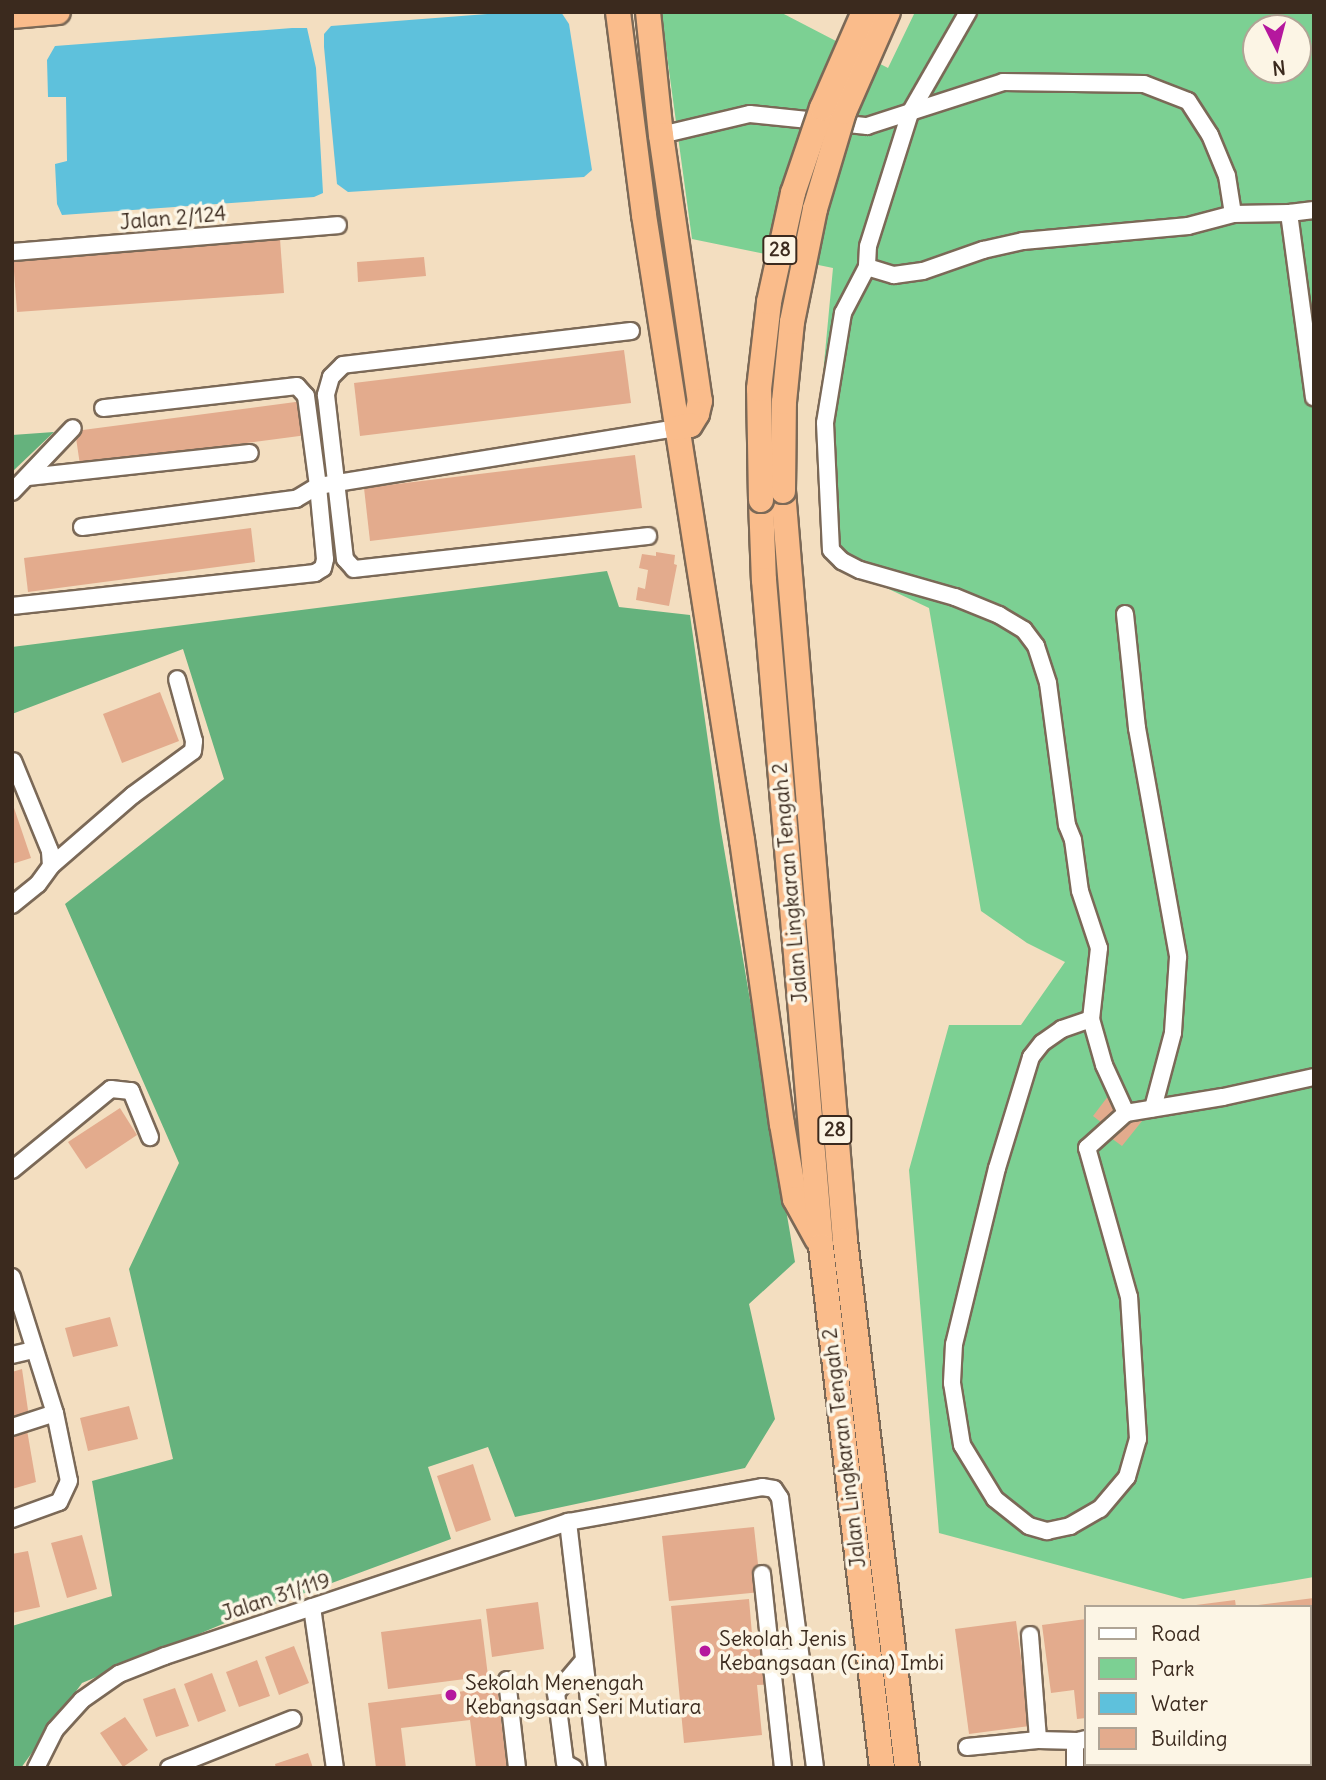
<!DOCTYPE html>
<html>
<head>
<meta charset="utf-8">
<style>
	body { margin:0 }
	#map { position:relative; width:1326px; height:1780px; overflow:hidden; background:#f3dec0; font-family:Delius,sans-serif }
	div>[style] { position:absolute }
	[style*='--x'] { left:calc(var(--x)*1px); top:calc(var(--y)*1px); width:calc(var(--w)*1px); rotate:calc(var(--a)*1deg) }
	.green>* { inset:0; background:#7cd093 }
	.forest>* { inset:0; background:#65b27d }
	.water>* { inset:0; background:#5ec1dc }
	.building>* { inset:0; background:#e3ab8d }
	.roads { filter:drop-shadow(2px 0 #7b6957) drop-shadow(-2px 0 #7b6957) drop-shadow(0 2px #7b6957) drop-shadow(0 -2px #7b6957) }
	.minor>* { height:16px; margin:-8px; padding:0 8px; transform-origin:8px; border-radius:8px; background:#fff }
	.highway>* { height:24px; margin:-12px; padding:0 12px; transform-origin:12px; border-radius:12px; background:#fabc8b }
	.bridges { filter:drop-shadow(2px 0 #7b6957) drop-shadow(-2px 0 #7b6957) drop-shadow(0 2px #7b6957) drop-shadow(0 -2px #7b6957) }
	.highway-bridge>* { height:24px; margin:-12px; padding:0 12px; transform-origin:12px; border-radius:12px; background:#fabc8b }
	.dots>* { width:19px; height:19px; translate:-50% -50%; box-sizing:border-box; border:4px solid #fcf5e5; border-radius:50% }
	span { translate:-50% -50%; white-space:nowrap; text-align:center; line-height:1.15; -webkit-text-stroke:7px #fcf5e5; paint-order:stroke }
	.shield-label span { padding:2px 5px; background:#fcf5e5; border:2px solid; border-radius:5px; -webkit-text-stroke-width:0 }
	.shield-label { font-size:19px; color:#3b2a1e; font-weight:700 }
	.street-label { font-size:21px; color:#3b2a1e }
	.poi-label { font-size:21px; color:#3b2a1e }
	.left { translate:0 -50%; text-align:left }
	.frame { position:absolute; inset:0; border:14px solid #3b2a1e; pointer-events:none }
	.legend { position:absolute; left:1084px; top:1605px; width:228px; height:161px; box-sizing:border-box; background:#fcf5e5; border:2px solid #afa495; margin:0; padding:9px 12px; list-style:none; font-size:21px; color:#3b2a1e }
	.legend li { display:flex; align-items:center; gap:14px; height:35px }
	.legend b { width:35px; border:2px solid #afa495 }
	.north { position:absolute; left:1242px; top:14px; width:70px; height:70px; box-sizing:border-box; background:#fcf5e5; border:2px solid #afa495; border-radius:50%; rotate:174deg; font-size:19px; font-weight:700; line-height:28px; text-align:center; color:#3b2a1e }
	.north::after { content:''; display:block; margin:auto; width:24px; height:32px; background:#b5179e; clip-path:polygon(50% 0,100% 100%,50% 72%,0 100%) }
</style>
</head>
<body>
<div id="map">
	<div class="green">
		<div style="clip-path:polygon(evenodd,661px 12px,780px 12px,888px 68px,915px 12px,1314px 12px,1314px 1577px,1183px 1599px,939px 1533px,909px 1170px,949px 1025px,1021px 1025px,1065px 962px,1027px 943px,981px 911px,929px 608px,827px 560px,817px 438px,833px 268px,692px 239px,661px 12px,1256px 28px,1298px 28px,1298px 70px,1256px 70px,1256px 28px)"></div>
	</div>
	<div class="forest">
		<div style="clip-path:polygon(54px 432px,12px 472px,12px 435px)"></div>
		<div style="clip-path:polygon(607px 571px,619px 607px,690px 615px,720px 825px,795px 1262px,749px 1304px,775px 1419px,745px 1468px,515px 1517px,488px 1447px,428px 1467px,451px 1539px,237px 1618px,82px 1683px,21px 1768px,12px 1768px,12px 1626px,112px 1596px,92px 1481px,173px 1459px,129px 1269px,179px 1163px,65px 904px,224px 779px,183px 649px,12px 714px,12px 647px)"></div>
	</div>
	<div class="water">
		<div style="clip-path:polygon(514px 12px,561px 12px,569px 24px,592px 170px,584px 177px,348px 192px,337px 184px,324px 47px,324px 34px,331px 26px)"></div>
		<div style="clip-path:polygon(292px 28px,307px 28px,316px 68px,323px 193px,314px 197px,62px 215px,57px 204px,55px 164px,67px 161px,66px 97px,48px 97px,47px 60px,55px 46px)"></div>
	</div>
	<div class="building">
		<div style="clip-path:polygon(280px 239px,284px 293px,17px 312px,13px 258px)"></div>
		<div style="clip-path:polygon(424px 257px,426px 276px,358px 282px,357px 262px)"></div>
		<div style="clip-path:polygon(624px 350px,631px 403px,360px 436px,354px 383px)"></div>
		<div style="clip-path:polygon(303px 401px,307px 435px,80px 465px,75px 431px)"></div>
		<div style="clip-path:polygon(635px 455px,642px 508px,370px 541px,364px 488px)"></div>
		<div style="clip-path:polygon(251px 528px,255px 562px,28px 592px,24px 558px)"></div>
		<div style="clip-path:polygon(656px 552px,675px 555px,674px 564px,677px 565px,669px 606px,636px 600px,638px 587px,645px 589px,648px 570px,639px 568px,642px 554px,656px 556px)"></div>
		<div style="clip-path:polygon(160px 692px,179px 741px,122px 763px,103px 714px)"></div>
		<div style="clip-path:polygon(12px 802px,31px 858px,12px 864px)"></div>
		<div style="clip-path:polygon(1109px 1095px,1142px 1121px,1122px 1146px,1107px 1135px,1111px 1130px,1093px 1116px)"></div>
		<div style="clip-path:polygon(120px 1108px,137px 1135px,86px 1169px,68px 1142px)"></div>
		<div style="clip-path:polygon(110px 1317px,118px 1346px,73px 1357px,65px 1328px)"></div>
		<div style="clip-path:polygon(22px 1369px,29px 1417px,12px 1423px,12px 1372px)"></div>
		<div style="clip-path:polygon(129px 1406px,138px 1439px,88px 1451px,80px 1418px)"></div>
		<div style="clip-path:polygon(27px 1430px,36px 1482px,12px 1489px,12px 1435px)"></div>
		<div style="clip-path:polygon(473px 1464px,491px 1520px,456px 1532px,437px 1476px)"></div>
		<div style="clip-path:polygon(754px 1527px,761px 1592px,669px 1601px,662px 1536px)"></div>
		<div style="clip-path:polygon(82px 1535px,97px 1589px,67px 1598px,51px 1543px)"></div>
		<div style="clip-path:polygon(28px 1551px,40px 1607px,12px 1613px,12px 1554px)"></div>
		<div style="clip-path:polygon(1314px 1598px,1314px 1692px,1310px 1693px,1310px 1607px,1258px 1605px)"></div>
		<div style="clip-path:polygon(749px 1599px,753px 1646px,773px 1644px,777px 1684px,757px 1685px,762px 1735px,684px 1743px,671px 1606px)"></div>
		<div style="clip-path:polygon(1235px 1600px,1236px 1607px,1197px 1607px,1196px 1605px)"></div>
		<div style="clip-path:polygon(538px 1602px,544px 1649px,492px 1657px,486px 1609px)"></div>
		<div style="clip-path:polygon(481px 1619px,488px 1676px,388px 1689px,381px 1632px)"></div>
		<div style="clip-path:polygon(1086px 1619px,1086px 1718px,1077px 1719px,1074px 1690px,1051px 1693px,1042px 1625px)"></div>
		<div style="clip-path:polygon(1016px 1621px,1030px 1726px,969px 1734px,955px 1629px)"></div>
		<div style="clip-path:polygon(294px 1646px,309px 1683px,279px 1695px,265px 1657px)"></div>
		<div style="clip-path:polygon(257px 1660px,270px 1696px,239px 1707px,226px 1672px)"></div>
		<div style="clip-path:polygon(212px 1673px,226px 1711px,198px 1722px,184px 1684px)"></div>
		<div style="clip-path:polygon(497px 1687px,507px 1768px,476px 1768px,470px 1720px,401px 1728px,406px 1768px,376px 1768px,368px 1703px)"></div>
		<div style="clip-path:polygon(175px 1688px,189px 1726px,156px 1737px,143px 1699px)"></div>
		<div style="clip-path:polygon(125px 1717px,148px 1750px,123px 1767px,100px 1733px)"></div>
		<div style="clip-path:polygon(308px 1753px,313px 1768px,276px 1768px,275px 1764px)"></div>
	</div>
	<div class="roads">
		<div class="minor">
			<div style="--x:968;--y:12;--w:116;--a:119.9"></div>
			<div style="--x:910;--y:113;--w:139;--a:107.5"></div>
			<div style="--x:868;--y:246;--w:21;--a:93"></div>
			<div style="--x:867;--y:267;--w:28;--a:17"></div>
			<div style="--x:894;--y:275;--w:29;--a:-8"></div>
			<div style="--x:923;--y:271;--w:64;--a:-19.3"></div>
			<div style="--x:983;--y:250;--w:41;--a:-12.7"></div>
			<div style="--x:1023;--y:241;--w:166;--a:-5.2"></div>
			<div style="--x:1188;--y:226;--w:47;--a:-14.9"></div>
			<div style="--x:661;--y:135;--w:91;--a:-13.3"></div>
			<div style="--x:750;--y:114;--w:118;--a:5.9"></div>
			<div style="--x:867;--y:126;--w:143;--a:-17.9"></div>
			<div style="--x:1003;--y:82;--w:141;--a:0.8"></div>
			<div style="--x:1144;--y:84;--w:47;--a:21.1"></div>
			<div style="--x:1188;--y:101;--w:40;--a:57.1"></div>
			<div style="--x:1210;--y:135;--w:44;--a:67.5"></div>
			<div style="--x:1227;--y:176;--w:38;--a:81"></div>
			<div style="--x:1233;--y:214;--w:56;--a:-1"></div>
			<div style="--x:1314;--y:210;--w:25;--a:173"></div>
			<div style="--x:1289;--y:213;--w:186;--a:82.3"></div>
			<div style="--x:12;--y:252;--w:327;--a:-4.7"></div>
			<div style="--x:867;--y:267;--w:52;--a:117.6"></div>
			<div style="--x:843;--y:313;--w:111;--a:99.3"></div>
			<div style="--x:825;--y:423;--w:127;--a:87.3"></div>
			<div style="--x:831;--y:550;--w:16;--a:45"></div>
			<div style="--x:842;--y:561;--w:20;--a:27"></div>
			<div style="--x:860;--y:570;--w:99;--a:15.9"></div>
			<div style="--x:955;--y:597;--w:48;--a:22.2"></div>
			<div style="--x:999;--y:615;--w:29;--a:31"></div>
			<div style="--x:1024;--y:630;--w:20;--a:53"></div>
			<div style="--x:1036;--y:646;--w:39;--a:72"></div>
			<div style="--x:1048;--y:683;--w:143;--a:82.4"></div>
			<div style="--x:1067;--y:825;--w:16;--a:68"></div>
			<div style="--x:1073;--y:840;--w:51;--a:82.2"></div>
			<div style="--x:1080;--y:891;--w:60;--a:71.6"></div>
			<div style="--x:1099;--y:948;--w:71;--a:96.4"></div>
			<div style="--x:1091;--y:1019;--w:48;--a:74.2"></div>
			<div style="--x:1104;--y:1065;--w:53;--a:65.4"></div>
			<div style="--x:631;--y:331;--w:290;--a:173.3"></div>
			<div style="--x:343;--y:365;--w:17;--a:135"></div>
			<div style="--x:331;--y:377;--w:19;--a:106"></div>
			<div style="--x:326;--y:395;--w:165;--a:83.4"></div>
			<div style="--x:345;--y:559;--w:13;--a:48"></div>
			<div style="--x:354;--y:569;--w:296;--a:-6.4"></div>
			<div style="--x:28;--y:477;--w:223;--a:-6.2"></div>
			<div style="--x:12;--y:492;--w:88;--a:-46.4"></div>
			<div style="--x:82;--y:527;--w:216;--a:-7.5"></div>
			<div style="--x:296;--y:499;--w:26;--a:-31"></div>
			<div style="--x:318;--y:486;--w:91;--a:-97.6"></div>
			<div style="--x:306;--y:396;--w:13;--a:-132"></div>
			<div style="--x:297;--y:386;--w:195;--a:173.5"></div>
			<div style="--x:12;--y:606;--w:305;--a:-6.2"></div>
			<div style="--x:315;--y:573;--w:9;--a:-32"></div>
			<div style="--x:323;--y:568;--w:9;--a:-77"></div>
			<div style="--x:325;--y:559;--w:73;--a:-95.5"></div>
			<div style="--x:318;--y:486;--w:364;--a:-9.2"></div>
			<div style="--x:1125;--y:614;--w:115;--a:84"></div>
			<div style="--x:1137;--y:728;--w:233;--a:79.8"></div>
			<div style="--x:1178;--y:957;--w:76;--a:93.8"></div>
			<div style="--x:1173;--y:1033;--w:78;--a:104.9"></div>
			<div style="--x:51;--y:866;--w:108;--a:-40.9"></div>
			<div style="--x:133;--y:795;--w:74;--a:-36.3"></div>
			<div style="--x:193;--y:751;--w:10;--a:-84"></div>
			<div style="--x:194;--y:741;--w:64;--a:-105.3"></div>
			<div style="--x:12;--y:905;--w:33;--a:-39"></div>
			<div style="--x:38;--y:884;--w:22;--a:-54"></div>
			<div style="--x:51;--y:866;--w:15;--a:-94"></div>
			<div style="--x:50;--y:851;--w:97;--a:-112.3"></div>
			<div style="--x:1091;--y:1019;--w:31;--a:161"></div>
			<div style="--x:1062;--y:1029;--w:24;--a:145"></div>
			<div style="--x:1042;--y:1043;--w:18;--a:128"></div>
			<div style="--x:1031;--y:1057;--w:116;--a:107"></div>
			<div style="--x:997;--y:1168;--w:181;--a:103.7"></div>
			<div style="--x:954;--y:1344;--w:39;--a:93"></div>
			<div style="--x:952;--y:1383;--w:63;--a:80.8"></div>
			<div style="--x:962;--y:1445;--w:63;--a:58.6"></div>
			<div style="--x:995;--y:1499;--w:43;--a:38.5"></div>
			<div style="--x:1029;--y:1526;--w:19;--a:16"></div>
			<div style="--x:1047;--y:1531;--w:24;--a:-12"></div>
			<div style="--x:1070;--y:1526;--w:34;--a:-30"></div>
			<div style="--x:1100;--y:1509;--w:42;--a:-49.8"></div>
			<div style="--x:1127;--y:1477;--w:40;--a:-74"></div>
			<div style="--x:1138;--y:1439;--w:142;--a:-93.6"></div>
			<div style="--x:1129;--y:1297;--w:155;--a:-105.7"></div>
			<div style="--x:1087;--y:1148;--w:52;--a:-41.9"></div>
			<div style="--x:1126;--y:1113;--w:98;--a:-9.4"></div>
			<div style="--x:1223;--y:1097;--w:93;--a:-12.4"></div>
			<div style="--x:12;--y:1170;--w:128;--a:-39.3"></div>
			<div style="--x:111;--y:1089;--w:20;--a:6"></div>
			<div style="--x:131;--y:1091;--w:50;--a:67.6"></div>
			<div style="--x:12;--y:1277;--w:143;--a:72.5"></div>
			<div style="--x:55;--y:1413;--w:69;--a:78.4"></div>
			<div style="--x:69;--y:1481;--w:23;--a:115"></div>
			<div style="--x:59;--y:1502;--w:50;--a:160.1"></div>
			<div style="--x:12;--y:1355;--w:23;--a:-13"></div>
			<div style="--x:12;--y:1427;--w:45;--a:-18"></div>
			<div style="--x:568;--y:1522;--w:248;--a:83.3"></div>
			<div style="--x:762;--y:1574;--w:84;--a:83.9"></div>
			<div style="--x:312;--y:1607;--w:163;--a:81.9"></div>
			<div style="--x:1030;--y:1635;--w:105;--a:85.6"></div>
			<div style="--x:507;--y:1680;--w:89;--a:83.5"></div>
			<div style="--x:1310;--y:1741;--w:4;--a:0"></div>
			<div style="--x:967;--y:1747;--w:71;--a:-5.6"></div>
			<div style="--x:1038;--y:1740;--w:40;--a:1.4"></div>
			<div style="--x:36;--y:1768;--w:42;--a:-63.4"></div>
			<div style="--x:55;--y:1730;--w:40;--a:-48"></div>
			<div style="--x:82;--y:1700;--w:45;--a:-35.1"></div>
			<div style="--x:119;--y:1674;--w:49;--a:-21.4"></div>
			<div style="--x:165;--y:1656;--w:425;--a:-18.4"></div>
			<div style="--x:568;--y:1522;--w:197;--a:-10.2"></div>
			<div style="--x:762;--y:1487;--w:12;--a:9"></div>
			<div style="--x:774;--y:1489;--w:11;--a:56"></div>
			<div style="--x:780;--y:1498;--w:272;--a:82.6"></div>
			<div style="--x:169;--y:1768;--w:133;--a:-21.6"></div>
			<div style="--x:574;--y:1768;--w:10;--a:-151"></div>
			<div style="--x:565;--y:1763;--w:71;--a:-97.3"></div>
			<div style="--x:556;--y:1693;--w:43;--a:-49.7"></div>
			<div style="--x:783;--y:1768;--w:111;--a:-96.2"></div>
			<div style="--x:771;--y:1658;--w:28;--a:-2"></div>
			<div style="--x:1075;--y:1768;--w:21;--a:-90"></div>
			<div style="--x:1075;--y:1747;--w:7;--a:-63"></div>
			<div style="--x:1078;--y:1741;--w:8;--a:-14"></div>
		</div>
		<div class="highway">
			<div style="--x:618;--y:12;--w:205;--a:82.7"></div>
			<div style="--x:644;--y:215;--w:633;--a:81.09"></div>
			<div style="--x:742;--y:840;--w:287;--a:82"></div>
			<div style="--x:782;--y:1124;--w:76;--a:80.2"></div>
			<div style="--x:795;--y:1199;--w:46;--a:61.2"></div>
			<div style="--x:648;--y:12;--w:124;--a:84"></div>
			<div style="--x:661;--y:135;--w:269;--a:81.7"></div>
			<div style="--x:700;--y:401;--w:13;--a:103"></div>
			<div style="--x:697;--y:414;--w:13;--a:122"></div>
			<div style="--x:690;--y:425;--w:13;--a:167"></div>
			<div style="--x:12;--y:16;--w:46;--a:-5"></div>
			<div style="--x:783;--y:491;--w:752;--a:85.27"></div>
			<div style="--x:845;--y:1240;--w:532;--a:83.3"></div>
			<div style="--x:761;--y:500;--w:80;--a:87.9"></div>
			<div style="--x:764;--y:580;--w:668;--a:85.11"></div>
			<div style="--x:821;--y:1246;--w:526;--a:83.33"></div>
		</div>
	</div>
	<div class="bridges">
		<div class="highway-bridge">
			<div style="--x:783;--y:491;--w:89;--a:-89.4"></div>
			<div style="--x:784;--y:402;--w:80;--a:-84.3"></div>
			<div style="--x:792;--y:322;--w:115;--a:-78.5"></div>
			<div style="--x:815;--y:209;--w:101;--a:-73.4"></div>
			<div style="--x:844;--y:112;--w:109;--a:-66.3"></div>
			<div style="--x:761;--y:500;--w:111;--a:-91"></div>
			<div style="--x:759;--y:389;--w:88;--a:-83.4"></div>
			<div style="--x:769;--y:302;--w:112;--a:-77.6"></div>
			<div style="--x:793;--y:193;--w:90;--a:-71.2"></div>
			<div style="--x:822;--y:108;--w:105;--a:-66.4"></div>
		</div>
	</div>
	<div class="dots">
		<div style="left:705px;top:1651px;background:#b5179e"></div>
		<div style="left:451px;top:1695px;background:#b5179e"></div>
	</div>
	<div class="shield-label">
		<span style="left:780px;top:250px">28</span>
		<span style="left:835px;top:1130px">28</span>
	</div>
	<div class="street-label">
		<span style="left:173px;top:218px;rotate:-5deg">Jalan 2/124</span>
		<span style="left:790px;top:883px;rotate:-95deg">Jalan Lingkaran Tengah 2</span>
		<span style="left:844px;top:1448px;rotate:-97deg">Jalan Lingkaran Tengah 2</span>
		<span style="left:276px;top:1597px;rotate:-18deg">Jalan 31/119</span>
	</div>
	<div class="poi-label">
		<span class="left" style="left:719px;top:1651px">Sekolah Jenis<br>Kebangsaan (Cina) Imbi</span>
		<span class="left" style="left:465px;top:1695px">Sekolah Menengah<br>Kebangsaan Seri Mutiara</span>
	</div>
	<div class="frame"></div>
	<ul class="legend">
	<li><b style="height:9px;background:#fff"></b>Road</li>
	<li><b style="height:19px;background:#7cd093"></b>Park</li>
	<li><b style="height:19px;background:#5ec1dc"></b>Water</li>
	<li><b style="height:19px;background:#e3ab8d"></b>Building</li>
	</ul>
	<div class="north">N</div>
</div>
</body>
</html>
